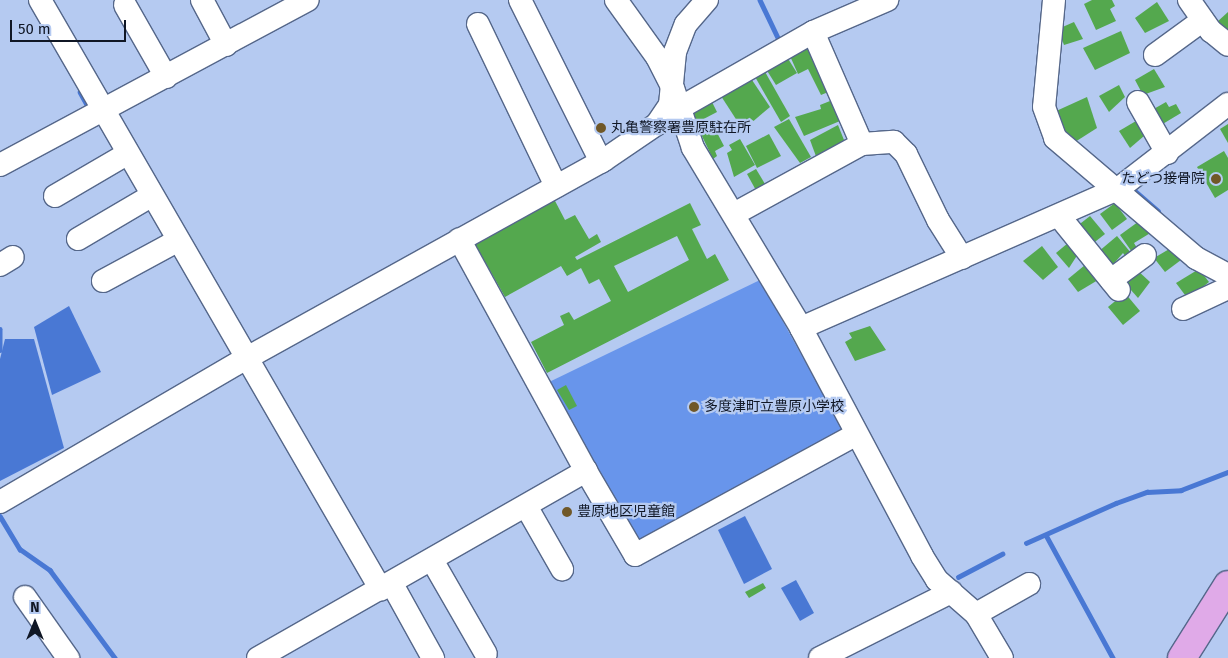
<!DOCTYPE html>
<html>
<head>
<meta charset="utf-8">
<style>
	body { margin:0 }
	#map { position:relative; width:1228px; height:658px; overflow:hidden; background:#b5caf1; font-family:"Fira Sans","Noto Sans JP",sans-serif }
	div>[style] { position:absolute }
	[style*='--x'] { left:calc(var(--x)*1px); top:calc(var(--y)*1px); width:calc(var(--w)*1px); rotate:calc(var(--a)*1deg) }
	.green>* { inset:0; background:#6895eb }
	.water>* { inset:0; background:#4978d4 }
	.stream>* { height:4.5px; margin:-2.25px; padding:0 2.25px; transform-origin:2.25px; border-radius:2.25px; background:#4978d4 }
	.building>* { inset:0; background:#54a84e }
	.roads { filter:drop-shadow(1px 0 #55678a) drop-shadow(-1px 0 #55678a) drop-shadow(0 1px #55678a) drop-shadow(0 -1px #55678a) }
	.minor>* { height:22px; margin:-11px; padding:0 11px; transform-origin:11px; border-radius:11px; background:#fff }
	.major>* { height:28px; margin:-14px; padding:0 14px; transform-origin:14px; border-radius:14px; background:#e0aae8 }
	.dots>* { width:14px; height:14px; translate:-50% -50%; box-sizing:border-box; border:2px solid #b5caf1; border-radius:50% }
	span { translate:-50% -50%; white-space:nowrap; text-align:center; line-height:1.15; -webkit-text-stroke:4.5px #b5caf1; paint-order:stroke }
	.poi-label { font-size:14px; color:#101725 }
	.left { translate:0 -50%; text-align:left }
	.right { translate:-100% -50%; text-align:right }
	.north { position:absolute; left:10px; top:598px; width:50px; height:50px; -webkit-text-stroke:4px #b5caf1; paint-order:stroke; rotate:0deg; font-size:14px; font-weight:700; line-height:20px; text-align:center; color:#101725 }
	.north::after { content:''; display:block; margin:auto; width:18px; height:22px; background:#101725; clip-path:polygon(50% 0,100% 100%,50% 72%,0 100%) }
	.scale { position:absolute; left:10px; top:20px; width:116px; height:22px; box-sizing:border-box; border:2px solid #101725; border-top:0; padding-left:6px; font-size:15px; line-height:18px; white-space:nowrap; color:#101725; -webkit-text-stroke:4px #b5caf1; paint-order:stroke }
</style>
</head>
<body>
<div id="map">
	<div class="green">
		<div style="clip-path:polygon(760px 280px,843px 430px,642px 545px,545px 384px)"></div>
	</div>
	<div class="water">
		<div style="clip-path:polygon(69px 306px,101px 372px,52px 395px,34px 327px)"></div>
		<div style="clip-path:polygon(5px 339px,34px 339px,64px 448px,0 481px,0 359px)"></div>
		<div style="clip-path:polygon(745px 516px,772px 569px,744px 584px,718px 530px)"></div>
		<div style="clip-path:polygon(796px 580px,814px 613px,800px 621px,781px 588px)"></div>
	</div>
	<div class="stream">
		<div style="--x:760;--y:0;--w:49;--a:64.5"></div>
		<div style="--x:80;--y:92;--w:21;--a:61"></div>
		<div style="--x:1134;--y:190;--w:32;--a:41"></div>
		<div style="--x:0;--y:329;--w:21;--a:90"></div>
		<div style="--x:0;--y:516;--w:39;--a:59"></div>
		<div style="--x:20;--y:549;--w:37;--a:35"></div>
		<div style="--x:50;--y:570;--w:109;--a:53.5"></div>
		<div style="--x:1046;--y:535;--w:140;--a:61.4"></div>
		<div style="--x:1026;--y:543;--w:98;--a:-24"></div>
		<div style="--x:1116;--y:503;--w:33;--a:-20"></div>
		<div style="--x:1147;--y:492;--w:34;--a:-3"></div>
		<div style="--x:1181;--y:490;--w:50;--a:-21"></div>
		<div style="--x:958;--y:577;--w:50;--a:-27.6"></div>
	</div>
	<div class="building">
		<div style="clip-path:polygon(1092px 0,1112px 0,1115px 6px,1110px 9px,1116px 21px,1096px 30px,1084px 4px)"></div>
		<div style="clip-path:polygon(1157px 2px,1169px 21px,1145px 33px,1135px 18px)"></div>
		<div style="clip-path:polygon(1228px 12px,1228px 33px,1217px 22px)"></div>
		<div style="clip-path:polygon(1074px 22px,1083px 39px,1064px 45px,1058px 29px)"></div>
		<div style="clip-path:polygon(1121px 31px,1130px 53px,1095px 70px,1083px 48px)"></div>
		<div style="clip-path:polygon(812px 46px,833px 90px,821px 95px,808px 69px,798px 74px,790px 56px)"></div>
		<div style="clip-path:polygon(787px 57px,797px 73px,776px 85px,766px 69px)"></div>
		<div style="clip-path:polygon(1154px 69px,1165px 87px,1143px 95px,1135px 80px)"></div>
		<div style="clip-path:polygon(764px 70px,790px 116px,781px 122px,754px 75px)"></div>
		<div style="clip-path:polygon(750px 77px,770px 107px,743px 130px,721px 96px)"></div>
		<div style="clip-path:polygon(1119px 85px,1125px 97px,1109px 112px,1099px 96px)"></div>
		<div style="clip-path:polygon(1087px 97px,1097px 128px,1075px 142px,1066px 137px,1054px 112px)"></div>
		<div style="clip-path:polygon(835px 99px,840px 121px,804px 136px,795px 117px,821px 109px,820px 105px)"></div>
		<div style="clip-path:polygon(712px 102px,717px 112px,694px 124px,689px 114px)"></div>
		<div style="clip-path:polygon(1166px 102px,1169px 107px,1176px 104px,1181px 113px,1161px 125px,1152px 110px)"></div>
		<div style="clip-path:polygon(789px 119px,811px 157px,800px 163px,774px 127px)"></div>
		<div style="clip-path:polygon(1136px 121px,1144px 136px,1130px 148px,1119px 131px)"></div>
		<div style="clip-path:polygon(1228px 124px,1228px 143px,1220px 129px)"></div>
		<div style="clip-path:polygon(713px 125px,724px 146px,715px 151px,717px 156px,713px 159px,700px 132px)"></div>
		<div style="clip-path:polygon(838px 125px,846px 145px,817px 159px,810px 140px)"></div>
		<div style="clip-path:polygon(769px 134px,781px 156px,757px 168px,746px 146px)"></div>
		<div style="clip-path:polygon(740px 139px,755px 165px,734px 177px,727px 153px,732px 150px,729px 145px)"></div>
		<div style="clip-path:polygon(1224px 151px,1228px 158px,1228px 190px,1215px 198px,1197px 167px)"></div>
		<div style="clip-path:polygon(756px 169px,768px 189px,758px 194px,747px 174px)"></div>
		<div style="clip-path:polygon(evenodd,554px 199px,565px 220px,575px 215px,589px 239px,597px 234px,601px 242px,575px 257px,577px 260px,690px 203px,701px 225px,692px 229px,707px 259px,715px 254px,729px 280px,547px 373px,531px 342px,564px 325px,560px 316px,569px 312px,574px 320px,611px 301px,599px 279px,589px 284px,581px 268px,567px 276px,561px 266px,505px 297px,475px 244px,554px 199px,677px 236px,689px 260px,628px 292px,614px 266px,677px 236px)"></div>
		<div style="clip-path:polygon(1115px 203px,1127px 219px,1112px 230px,1100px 214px)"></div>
		<div style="clip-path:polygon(1090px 216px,1105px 234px,1091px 245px,1076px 227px)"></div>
		<div style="clip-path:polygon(1142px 219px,1152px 232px,1134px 243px,1137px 248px,1132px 252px,1120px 235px)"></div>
		<div style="clip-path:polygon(1117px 236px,1131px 253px,1126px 257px,1123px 253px,1110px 268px,1098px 252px)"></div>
		<div style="clip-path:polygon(1068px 243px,1078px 254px,1069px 268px,1056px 253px)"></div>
		<div style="clip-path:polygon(1042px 246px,1058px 267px,1043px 280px,1023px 261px)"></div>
		<div style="clip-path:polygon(1171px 248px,1181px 260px,1165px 272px,1154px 258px)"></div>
		<div style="clip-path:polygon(1085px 265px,1098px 280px,1078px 292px,1068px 279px)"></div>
		<div style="clip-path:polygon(1136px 269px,1150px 282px,1138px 298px,1123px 281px)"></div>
		<div style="clip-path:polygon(1199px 269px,1209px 282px,1188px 299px,1176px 283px)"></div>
		<div style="clip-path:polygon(1125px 293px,1140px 311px,1123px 325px,1108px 307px)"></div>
		<div style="clip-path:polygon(870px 326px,886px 350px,855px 361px,845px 342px,852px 338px,849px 333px)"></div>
		<div style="clip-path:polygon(566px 385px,577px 406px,569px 410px,557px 390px)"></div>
		<div style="clip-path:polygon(763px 583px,766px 588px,749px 598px,745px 592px)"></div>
	</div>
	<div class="roads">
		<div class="minor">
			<div style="--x:40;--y:0;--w:681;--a:59.97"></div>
			<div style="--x:202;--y:0;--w:51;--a:61.9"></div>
			<div style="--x:520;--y:0;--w:181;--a:63.4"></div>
			<div style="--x:616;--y:0;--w:70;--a:54.3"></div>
			<div style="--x:657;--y:57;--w:35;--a:63"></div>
			<div style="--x:673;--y:88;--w:63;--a:71.6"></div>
			<div style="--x:693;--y:148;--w:210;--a:59"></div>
			<div style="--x:801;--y:328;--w:258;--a:62"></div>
			<div style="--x:922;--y:556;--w:28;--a:58"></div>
			<div style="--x:937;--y:580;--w:52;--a:41.1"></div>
			<div style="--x:976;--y:614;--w:51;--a:59.4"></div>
			<div style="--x:1054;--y:0;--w:107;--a:95.3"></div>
			<div style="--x:1044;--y:107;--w:33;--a:70"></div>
			<div style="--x:1055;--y:138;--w:185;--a:40.4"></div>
			<div style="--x:1196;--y:258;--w:36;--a:28"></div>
			<div style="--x:1189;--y:0;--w:38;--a:55"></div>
			<div style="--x:1211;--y:31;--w:22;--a:39"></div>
			<div style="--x:125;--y:5;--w:83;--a:60.3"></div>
			<div style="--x:478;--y:24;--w:180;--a:64.3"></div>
			<div style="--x:813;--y:32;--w:122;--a:66.4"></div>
			<div style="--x:1155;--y:55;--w:59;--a:-36.1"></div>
			<div style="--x:1138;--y:102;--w:59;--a:60.4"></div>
			<div style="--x:678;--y:109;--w:155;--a:-29.7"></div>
			<div style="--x:813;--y:32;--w:81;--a:-23.4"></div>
			<div style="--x:0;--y:165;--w:349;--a:-28.2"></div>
			<div style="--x:55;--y:196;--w:83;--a:-30.3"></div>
			<div style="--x:734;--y:214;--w:146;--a:-28.7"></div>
			<div style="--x:862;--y:144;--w:32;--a:-4"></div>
			<div style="--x:894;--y:142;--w:17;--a:45"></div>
			<div style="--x:906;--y:154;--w:73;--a:64.1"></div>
			<div style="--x:938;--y:220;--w:45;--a:57.7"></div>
			<div style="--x:1059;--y:216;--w:95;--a:51"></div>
			<div style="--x:78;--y:239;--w:85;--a:-30.5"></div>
			<div style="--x:0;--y:265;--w:15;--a:-32"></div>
			<div style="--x:1111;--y:280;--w:42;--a:-36.3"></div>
			<div style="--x:103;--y:281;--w:84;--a:-28.4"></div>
			<div style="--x:1183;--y:309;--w:50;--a:-25"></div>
			<div style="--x:801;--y:328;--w:346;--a:-23.7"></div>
			<div style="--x:1118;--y:189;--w:139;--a:-37.7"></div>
			<div style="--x:586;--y:471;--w:97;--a:59.7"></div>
			<div style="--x:635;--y:555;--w:251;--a:-28.6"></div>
			<div style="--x:0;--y:502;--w:284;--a:-30.3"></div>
			<div style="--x:245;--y:359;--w:410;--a:-29"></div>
			<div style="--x:604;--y:160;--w:64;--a:-34.2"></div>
			<div style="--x:657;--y:124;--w:23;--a:-56"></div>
			<div style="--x:670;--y:105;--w:53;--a:-84.6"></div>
			<div style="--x:675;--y:52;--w:30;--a:-69"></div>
			<div style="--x:686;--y:24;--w:32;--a:-49"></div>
			<div style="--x:526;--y:506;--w:73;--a:60.3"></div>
			<div style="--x:432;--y:560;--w:108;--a:60.1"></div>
			<div style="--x:392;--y:584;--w:85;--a:61"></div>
			<div style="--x:25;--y:597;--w:75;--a:54.8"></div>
			<div style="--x:976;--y:614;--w:61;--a:-29.5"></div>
			<div style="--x:258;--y:658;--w:378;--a:-29.7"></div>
			<div style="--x:586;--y:471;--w:264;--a:-118.7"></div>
			<div style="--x:820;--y:658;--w:147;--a:-26.7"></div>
		</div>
		<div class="major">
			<div style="--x:1182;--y:658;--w:86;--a:-57.8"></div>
		</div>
	</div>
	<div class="dots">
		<div style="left:601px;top:128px;background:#705828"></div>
		<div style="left:1216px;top:179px;background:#705828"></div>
		<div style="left:694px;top:407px;background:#705828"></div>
		<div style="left:567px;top:512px;background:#705828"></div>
	</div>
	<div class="poi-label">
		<span class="left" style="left:611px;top:128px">丸亀警察署豊原駐在所</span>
		<span class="right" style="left:1205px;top:179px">たどつ接骨院</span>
		<span class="left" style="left:704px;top:407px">多度津町立豊原小学校</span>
		<span class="left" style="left:577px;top:512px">豊原地区児童館</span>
	</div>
	<div class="north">N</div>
	<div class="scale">50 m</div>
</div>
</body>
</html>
